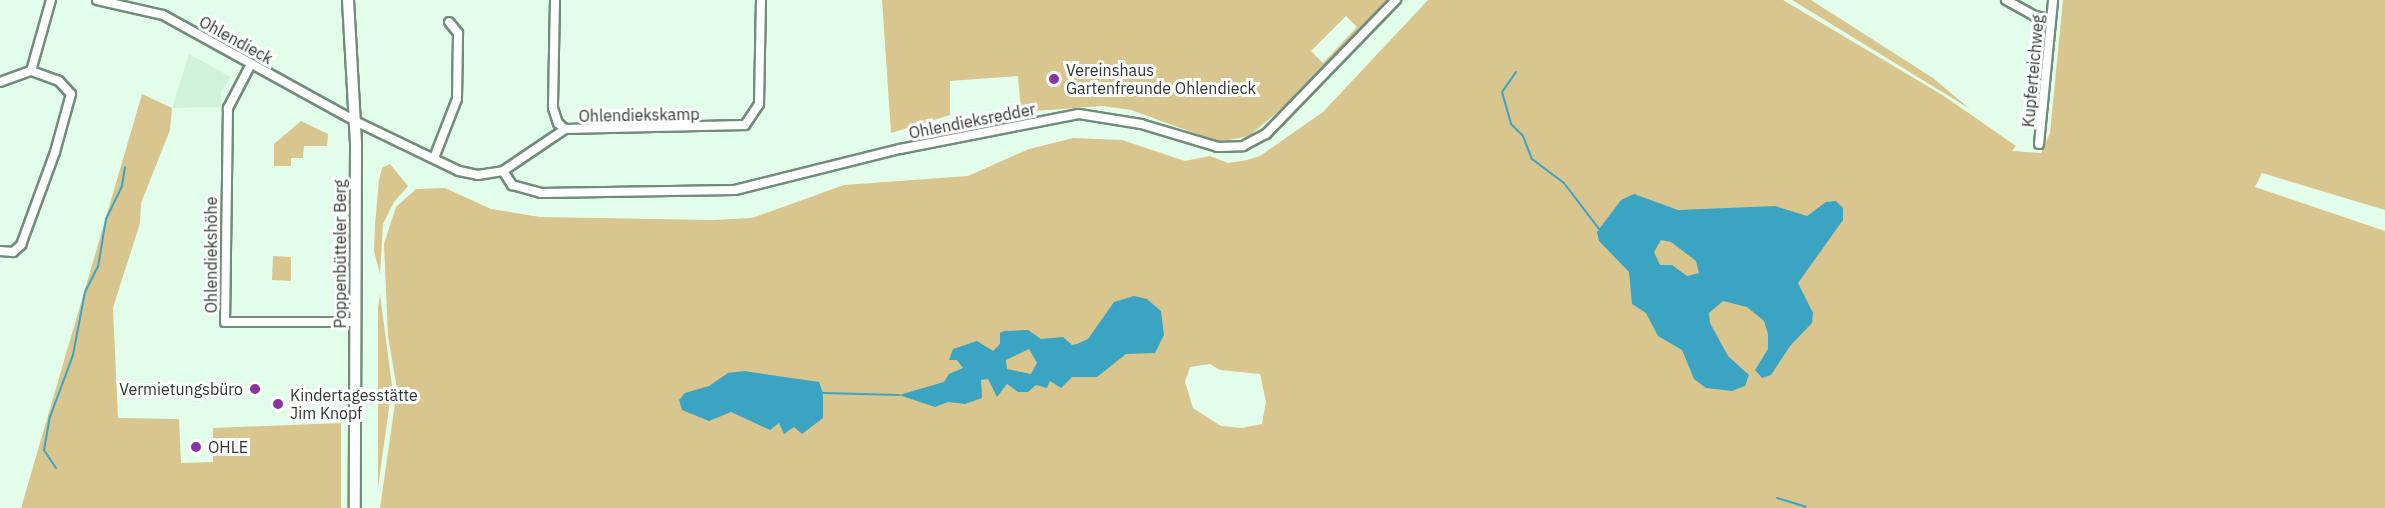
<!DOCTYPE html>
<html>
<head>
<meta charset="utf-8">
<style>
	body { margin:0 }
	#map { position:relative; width:2385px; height:508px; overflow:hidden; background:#e2feea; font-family:"IBM Plex Sans",sans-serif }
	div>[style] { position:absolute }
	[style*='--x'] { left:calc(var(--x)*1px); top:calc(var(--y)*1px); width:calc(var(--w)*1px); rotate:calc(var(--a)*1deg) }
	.built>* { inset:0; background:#d0f2db }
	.green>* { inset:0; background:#d9c58e }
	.water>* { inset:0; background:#3ba4c2 }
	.stream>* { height:2px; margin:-1px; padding:0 1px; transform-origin:1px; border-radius:1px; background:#3ba4c2 }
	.roads { filter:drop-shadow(2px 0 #728c7a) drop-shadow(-2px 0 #728c7a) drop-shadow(0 2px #728c7a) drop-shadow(0 -2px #728c7a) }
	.street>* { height:8px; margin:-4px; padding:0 4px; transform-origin:4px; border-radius:4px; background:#fff }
	.secondary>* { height:10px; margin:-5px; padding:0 5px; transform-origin:5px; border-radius:5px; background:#fff }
	.dots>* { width:16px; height:16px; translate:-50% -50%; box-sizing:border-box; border:3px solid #fff; border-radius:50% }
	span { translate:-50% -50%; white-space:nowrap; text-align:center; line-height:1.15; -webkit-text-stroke:6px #fff; paint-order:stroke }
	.street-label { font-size:16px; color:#2c3730 }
	.poi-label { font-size:16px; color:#2c3730 }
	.left { translate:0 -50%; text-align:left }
	.right { translate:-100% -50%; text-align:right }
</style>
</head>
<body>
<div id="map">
	<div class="built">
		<div style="clip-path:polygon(189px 54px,231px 77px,221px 91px,221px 107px,172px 108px)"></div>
	</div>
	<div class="green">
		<div style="clip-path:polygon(evenodd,882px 0,1391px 0,1293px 99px,1249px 136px,1219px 142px,1131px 110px,1103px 106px,1021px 112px,1018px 76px,950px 81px,950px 115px,891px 133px,882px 0,1346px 16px,1357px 27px,1323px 63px,1311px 51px,1346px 16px)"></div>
		<div style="clip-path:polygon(evenodd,1428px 0,1783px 0,1944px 96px,2016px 146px,2012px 151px,2041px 153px,2050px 133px,2063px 0,2385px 0,2385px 210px,2262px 173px,2255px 187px,2385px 231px,2385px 508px,380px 508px,397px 389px,388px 336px,384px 244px,396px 207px,416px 189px,445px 188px,491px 209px,540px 217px,713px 220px,752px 218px,844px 185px,968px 176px,1029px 149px,1073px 138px,1122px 140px,1185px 161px,1210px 156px,1228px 163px,1247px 160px,1260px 156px,1323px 112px,1428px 0,1210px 364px,1220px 370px,1260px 374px,1266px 402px,1262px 424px,1242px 428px,1221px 426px,1193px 408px,1185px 382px,1190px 367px,1210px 364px)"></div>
		<div style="clip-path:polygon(1792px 0,1811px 0,1933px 78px,1970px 109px)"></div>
		<div style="clip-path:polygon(142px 94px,172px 108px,170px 130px,141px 203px,140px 223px,113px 308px,118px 418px,179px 419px,181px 463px,213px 462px,213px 428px,341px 423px,341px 508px,21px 508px)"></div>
		<div style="clip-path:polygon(301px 121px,328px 134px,327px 146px,304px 146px,303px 158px,291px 158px,291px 166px,274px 166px,274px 144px)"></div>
		<div style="clip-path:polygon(390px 164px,408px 186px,394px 202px,383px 224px,380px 274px,374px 251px,375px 225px,379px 180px,382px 168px)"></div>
		<div style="clip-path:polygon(273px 256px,291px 257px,291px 281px,272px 280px)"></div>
		<div style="clip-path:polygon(380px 294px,392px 386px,378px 488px,378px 308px)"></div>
	</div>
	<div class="water">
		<div style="clip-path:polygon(evenodd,1634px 194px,1678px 210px,1775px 206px,1807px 216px,1826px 202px,1836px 201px,1843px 208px,1843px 220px,1798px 283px,1813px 313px,1812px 323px,1790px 346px,1771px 375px,1762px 378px,1755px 370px,1768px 349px,1768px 334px,1764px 321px,1747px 307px,1723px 301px,1709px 313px,1710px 323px,1728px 356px,1749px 375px,1745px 386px,1732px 391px,1706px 388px,1694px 379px,1682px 350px,1658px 336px,1646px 313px,1632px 304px,1629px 272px,1599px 241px,1597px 232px,1621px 200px,1634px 194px,1661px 240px,1671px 242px,1696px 261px,1699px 273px,1687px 276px,1672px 265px,1660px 265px,1654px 252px,1661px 240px)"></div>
		<div style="clip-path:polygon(evenodd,1134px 296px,1147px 299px,1161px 311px,1164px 335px,1155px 353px,1126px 354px,1097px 377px,1072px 377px,1061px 388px,1050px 381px,1047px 388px,1036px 385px,1028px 392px,1018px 392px,1007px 384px,997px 397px,988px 379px,981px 380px,982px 398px,965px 404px,948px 402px,935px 407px,899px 395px,944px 382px,949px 374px,963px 368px,957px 360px,949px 360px,953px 349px,977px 341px,993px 351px,1000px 344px,1000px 333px,1004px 331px,1028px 330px,1041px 339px,1063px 337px,1072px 345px,1077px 344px,1088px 339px,1114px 302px,1134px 296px,1029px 349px,1037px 363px,1031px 374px,1007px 369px,1006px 360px,1029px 349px)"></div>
		<div style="clip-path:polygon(744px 371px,819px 382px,823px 393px,823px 418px,802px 434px,794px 427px,784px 434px,779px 423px,770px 430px,731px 412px,709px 421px,682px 410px,679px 400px,685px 393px,709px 386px,728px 373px)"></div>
	</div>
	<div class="stream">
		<div style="--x:1516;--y:72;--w:24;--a:125"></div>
		<div style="--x:1502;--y:92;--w:33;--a:74"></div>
		<div style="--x:1511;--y:124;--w:17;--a:45"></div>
		<div style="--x:1523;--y:136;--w:25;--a:69"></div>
		<div style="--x:1532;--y:159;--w:40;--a:37"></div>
		<div style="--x:1564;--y:183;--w:58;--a:52.7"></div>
		<div style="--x:823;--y:393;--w:76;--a:1.5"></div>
		<div style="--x:56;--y:468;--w:22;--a:-124"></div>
		<div style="--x:44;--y:450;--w:34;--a:-80"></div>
		<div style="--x:50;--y:417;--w:66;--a:-69.6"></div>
		<div style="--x:73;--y:355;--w:64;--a:-79.2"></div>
		<div style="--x:85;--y:292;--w:28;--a:-63"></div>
		<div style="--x:98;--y:267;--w:49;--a:-80.5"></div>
		<div style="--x:106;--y:219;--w:37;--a:-64"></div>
		<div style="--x:122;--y:186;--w:19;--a:-81"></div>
		<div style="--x:1777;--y:498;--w:30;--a:17"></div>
	</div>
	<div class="roads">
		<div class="street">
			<div style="--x:97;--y:0;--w:68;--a:12.8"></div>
			<div style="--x:163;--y:15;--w:219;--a:28.9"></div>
			<div style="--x:355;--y:121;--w:115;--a:25.7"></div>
			<div style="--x:459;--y:171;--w:19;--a:12"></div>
			<div style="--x:478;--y:175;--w:25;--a:-9"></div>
			<div style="--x:503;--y:171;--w:75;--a:-34.1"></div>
			<div style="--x:565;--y:129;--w:180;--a:-1.3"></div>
			<div style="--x:745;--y:125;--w:25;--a:-56"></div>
			<div style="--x:759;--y:104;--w:104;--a:-88.9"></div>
			<div style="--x:555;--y:0;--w:108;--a:91.1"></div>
			<div style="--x:553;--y:108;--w:16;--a:72"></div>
			<div style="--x:558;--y:123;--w:9;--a:41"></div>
			<div style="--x:2006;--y:0;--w:33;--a:29"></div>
			<div style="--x:2035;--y:16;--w:16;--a:11"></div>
			<div style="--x:251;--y:64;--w:50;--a:117.6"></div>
			<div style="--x:228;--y:108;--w:214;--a:90.8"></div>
			<div style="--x:225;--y:322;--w:131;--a:0"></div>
			<div style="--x:0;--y:82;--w:33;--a:-20"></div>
			<div style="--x:31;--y:71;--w:74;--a:-74.3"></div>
			<div style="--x:2039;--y:144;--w:145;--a:-84.4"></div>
			<div style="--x:434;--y:158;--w:63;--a:-68.7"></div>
			<div style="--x:457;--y:99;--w:66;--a:-89.1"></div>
			<div style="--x:458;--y:33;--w:14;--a:-129"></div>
			<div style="--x:503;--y:171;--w:17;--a:57"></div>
			<div style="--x:512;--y:185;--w:30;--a:15"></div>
			<div style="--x:541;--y:193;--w:194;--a:-0.9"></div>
			<div style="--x:735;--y:190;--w:170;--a:-14"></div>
			<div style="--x:900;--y:149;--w:182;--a:-11.1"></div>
			<div style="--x:1079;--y:114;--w:63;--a:9.2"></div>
			<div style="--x:1141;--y:124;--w:80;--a:16.6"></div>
			<div style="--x:1218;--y:147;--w:25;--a:-2"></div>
			<div style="--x:1243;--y:146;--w:26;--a:-28"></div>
			<div style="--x:1266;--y:134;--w:187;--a:-45.9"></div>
			<div style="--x:0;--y:251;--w:13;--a:4"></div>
			<div style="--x:13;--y:252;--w:11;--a:-41"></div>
			<div style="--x:21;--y:245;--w:99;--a:-69.9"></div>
			<div style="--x:55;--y:152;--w:60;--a:-74.6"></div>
			<div style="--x:71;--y:94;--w:18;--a:-133"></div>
			<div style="--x:59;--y:81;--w:30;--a:-160"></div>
		</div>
		<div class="secondary">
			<div style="--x:348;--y:0;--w:145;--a:86.8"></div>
			<div style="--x:356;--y:145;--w:363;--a:90.2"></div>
		</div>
	</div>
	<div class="dots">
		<div style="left:1054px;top:79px;background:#8934a2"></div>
		<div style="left:255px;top:389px;background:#8934a2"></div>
		<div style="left:278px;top:404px;background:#8934a2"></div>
		<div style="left:196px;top:447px;background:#8934a2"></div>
	</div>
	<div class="street-label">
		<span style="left:236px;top:40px;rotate:29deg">Ohlendieck</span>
		<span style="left:2033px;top:71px;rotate:-85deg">Kupferteichweg</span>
		<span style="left:639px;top:115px;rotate:-1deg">Ohlendiekskamp</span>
		<span style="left:972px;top:121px;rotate:-11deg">Ohlendieksredder</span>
		<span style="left:340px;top:254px;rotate:-90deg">Poppenbütteler Berg</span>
		<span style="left:211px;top:255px;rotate:-90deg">Ohlendiekshöhe</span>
	</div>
	<div class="poi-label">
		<span class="left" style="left:1066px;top:79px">Vereinshaus<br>Gartenfreunde Ohlendieck</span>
		<span class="right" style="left:243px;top:389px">Vermietungsbüro</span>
		<span class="left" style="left:290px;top:404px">Kindertagesstätte<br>Jim Knopf</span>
		<span class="left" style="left:208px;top:447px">OHLE</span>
	</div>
</div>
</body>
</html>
